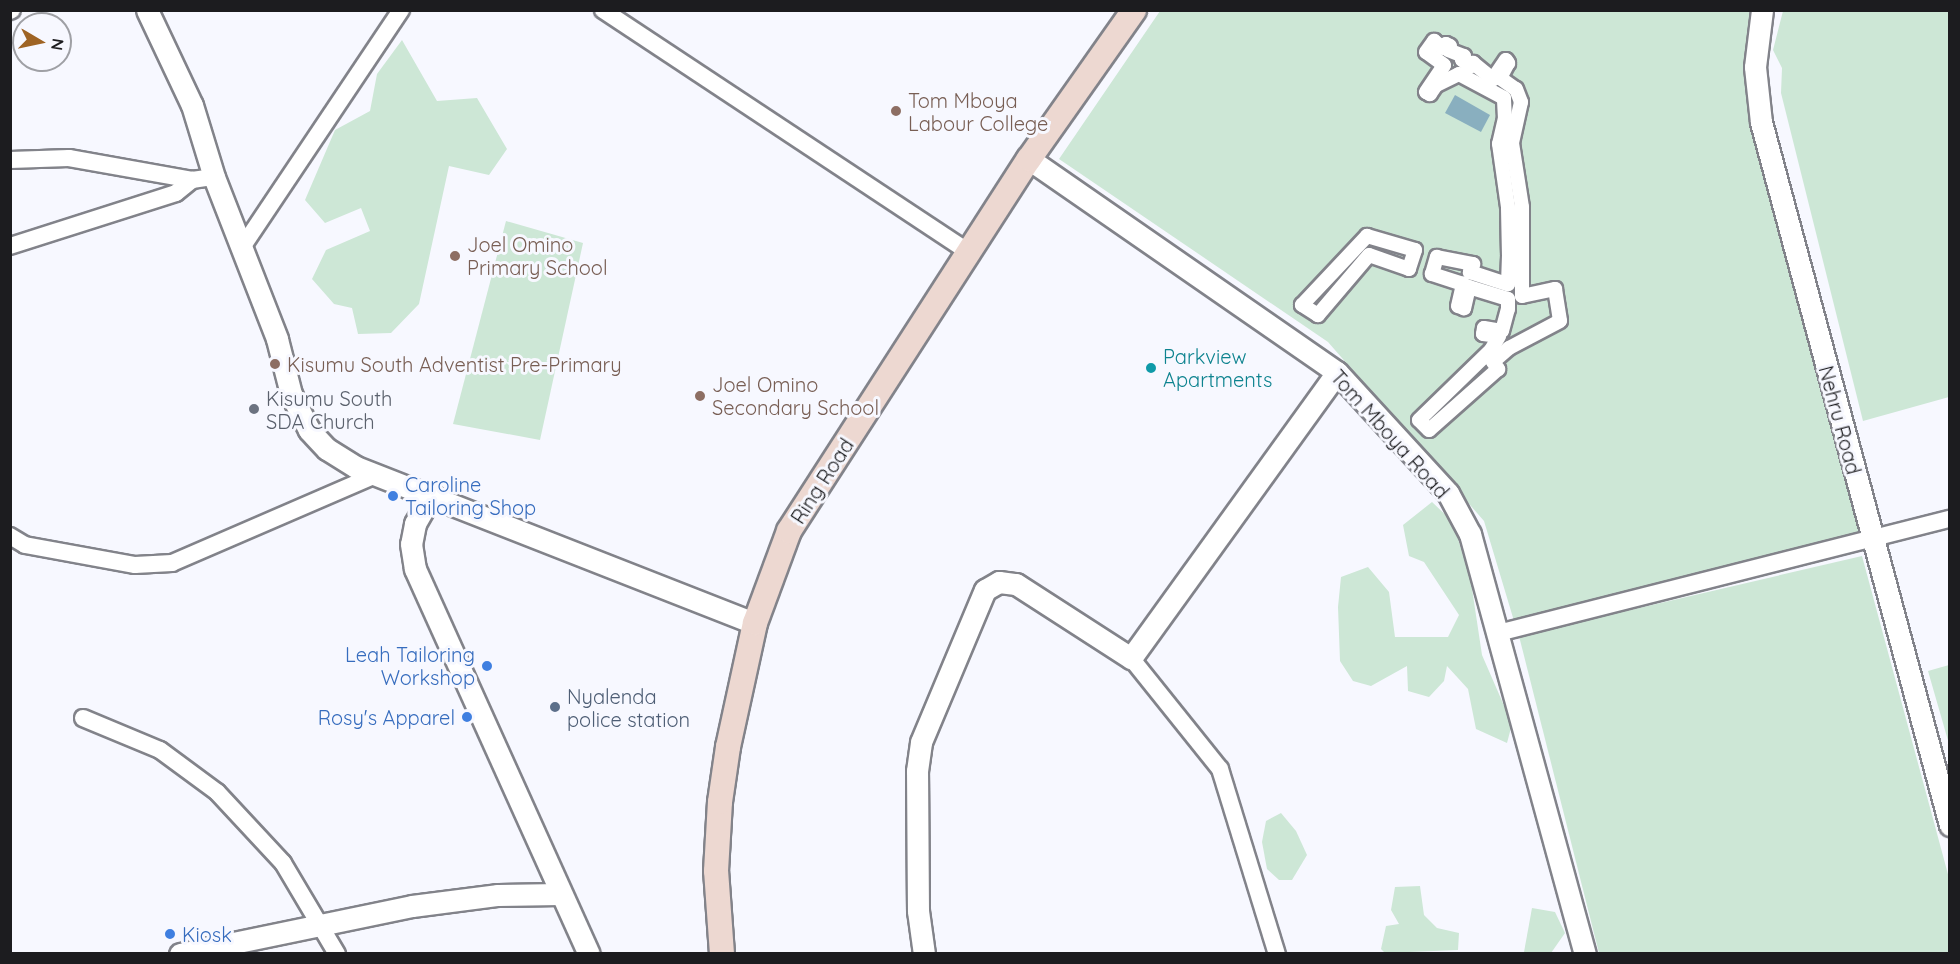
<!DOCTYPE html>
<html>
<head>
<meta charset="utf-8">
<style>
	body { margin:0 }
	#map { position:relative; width:1960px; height:964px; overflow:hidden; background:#f7f8ff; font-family:Quicksand,sans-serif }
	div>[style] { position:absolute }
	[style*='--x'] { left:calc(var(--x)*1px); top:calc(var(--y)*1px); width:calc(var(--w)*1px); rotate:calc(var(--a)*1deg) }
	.green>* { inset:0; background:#cde7d6 }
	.water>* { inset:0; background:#89afbf }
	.roads { filter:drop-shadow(2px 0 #82838a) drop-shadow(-2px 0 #82838a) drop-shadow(0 2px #82838a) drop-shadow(0 -2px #82838a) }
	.pedestrian>* { height:14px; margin:-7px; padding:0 7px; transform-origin:7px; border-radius:7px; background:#fff }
	.minor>* { height:16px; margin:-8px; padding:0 8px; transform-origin:8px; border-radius:8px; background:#fff }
	.tertiary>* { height:21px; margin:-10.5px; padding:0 10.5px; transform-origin:10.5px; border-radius:10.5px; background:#fff }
	.secondary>* { height:24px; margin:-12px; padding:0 12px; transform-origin:12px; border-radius:12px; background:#edd8d1 }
	.dots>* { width:16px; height:16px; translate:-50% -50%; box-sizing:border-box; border:3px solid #f7f8ff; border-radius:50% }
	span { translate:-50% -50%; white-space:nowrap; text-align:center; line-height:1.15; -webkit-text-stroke:6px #f7f8ff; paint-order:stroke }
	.education-label { font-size:20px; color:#785e54 }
	.left { translate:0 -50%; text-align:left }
	.culture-label { font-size:20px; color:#0d838f }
	.worship-label { font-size:20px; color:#5b616d }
	.street-label { font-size:20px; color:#1c1c1f }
	.shop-label { font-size:20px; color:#366cbe }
	.right { translate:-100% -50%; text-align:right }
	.service-label { font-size:20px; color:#4e5e75 }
	.frame { position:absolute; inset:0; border:12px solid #1c1c1f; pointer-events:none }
	.north { position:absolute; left:12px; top:12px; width:60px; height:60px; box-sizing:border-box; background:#f7f8ff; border:2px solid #9fa0a5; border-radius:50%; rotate:99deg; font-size:16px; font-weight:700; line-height:24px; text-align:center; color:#1c1c1f }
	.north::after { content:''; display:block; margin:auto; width:21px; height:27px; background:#9f6424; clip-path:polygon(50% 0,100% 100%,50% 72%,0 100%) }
</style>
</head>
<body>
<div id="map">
	<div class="green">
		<div style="clip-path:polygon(1160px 11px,1757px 11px,1747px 77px,1862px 536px,1514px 621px,1484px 521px,1328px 342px,1059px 159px)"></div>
		<div style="clip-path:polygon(1783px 11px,1949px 11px,1949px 397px,1863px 421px,1781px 93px,1782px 68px,1773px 50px)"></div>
		<div style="clip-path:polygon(402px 40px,437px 101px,477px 98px,507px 149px,489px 175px,449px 166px,419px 304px,391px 333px,358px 334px,352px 308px,334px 304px,312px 279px,326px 250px,370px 231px,361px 208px,325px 223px,305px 200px,335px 130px,370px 111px,377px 74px)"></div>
		<div style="clip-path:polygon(506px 221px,583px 243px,540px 440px,453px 424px)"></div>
		<div style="clip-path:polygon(1432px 502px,1453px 522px,1471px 582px,1482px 655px,1512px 724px,1507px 743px,1476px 729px,1468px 689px,1447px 666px,1444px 681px,1429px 697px,1408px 691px,1407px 666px,1371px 686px,1353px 681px,1340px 661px,1338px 607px,1341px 577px,1368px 567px,1389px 592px,1395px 637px,1448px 637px,1459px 615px,1424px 562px,1409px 556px,1403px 525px)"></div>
		<div style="clip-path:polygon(1862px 556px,1949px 878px,1949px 953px,1599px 953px,1519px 636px)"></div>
		<div style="clip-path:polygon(1949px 665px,1950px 665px,1949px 744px,1928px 671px)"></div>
		<div style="clip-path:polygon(1281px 813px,1296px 831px,1307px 855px,1292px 880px,1279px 880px,1267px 869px,1262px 842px,1266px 821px)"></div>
		<div style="clip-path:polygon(1420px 886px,1424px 915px,1437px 928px,1459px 933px,1458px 950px,1385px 953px,1381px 949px,1386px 926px,1399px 924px,1391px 910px,1395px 887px)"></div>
		<div style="clip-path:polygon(1532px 908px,1555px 912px,1565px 933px,1551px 953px,1524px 952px)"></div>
	</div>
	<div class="water">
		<div style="clip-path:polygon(1455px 95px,1490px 115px,1481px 132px,1445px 113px)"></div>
	</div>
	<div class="roads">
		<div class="pedestrian">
			<div style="--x:1434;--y:41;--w:11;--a:38"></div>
			<div style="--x:1443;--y:48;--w:5;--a:-53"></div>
			<div style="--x:1446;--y:44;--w:4;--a:27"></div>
			<div style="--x:1450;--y:46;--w:4;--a:117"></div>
			<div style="--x:1448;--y:50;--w:17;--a:21"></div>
			<div style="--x:1464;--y:56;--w:4;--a:117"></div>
			<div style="--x:1462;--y:60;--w:11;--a:34"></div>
			<div style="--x:1471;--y:66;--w:4;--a:-56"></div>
			<div style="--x:1473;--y:63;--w:26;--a:39"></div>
			<div style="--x:1493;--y:79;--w:23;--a:-56"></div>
			<div style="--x:1506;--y:60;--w:4;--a:56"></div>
			<div style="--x:1508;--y:63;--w:17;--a:118"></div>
			<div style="--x:1500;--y:78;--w:19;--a:35"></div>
			<div style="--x:1516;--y:89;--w:14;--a:69"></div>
			<div style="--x:1521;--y:102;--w:42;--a:102.4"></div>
			<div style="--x:1512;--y:143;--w:65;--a:81.1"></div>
			<div style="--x:1522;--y:207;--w:89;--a:90"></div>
			<div style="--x:1522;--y:296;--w:34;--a:-12"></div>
			<div style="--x:1555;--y:289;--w:32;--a:81"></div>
			<div style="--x:1560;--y:321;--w:58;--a:152.1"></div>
			<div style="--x:1509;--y:348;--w:21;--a:139"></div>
			<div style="--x:1493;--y:362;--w:9;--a:54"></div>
			<div style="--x:1498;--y:369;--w:92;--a:138.5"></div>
			<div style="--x:1429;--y:430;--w:14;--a:-135"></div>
			<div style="--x:1419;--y:420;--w:100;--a:-44.2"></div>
			<div style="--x:1491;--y:350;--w:16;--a:-60"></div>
			<div style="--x:1499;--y:336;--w:16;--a:-173"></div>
			<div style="--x:1483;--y:334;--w:6;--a:-81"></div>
			<div style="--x:1484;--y:328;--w:18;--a:9"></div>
			<div style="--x:1502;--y:331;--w:23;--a:-75"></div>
			<div style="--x:1508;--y:309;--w:10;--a:-90"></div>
			<div style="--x:1508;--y:299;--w:41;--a:-162.9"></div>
			<div style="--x:1469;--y:287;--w:22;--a:103"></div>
			<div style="--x:1464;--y:308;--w:6;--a:-162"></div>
			<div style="--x:1458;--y:306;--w:23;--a:-77"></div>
			<div style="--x:1463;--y:284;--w:33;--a:-162"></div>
			<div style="--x:1432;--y:274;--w:18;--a:-74"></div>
			<div style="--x:1437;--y:257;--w:37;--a:11"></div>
			<div style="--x:1473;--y:264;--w:9;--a:111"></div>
			<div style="--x:1470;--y:272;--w:40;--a:18"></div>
			<div style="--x:1508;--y:284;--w:28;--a:-88"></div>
			<div style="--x:1509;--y:256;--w:49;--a:-91.2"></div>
			<div style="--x:1508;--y:207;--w:64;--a:-98.1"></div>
			<div style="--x:1499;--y:144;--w:26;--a:-77"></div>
			<div style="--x:1505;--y:119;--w:21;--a:-93"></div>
			<div style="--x:1504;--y:98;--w:51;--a:-151.9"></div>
			<div style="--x:1459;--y:74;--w:25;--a:154"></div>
			<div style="--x:1436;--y:85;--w:11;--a:124"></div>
			<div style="--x:1430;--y:94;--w:4;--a:-153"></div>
			<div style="--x:1426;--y:92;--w:32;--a:-56"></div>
			<div style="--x:1444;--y:65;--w:22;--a:-144"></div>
			<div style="--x:1426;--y:52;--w:14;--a:-54"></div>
			<div style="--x:1367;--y:236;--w:50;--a:16.3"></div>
			<div style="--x:1415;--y:250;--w:20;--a:108"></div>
			<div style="--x:1409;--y:269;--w:42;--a:-160.7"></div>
			<div style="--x:1369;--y:255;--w:79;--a:130.4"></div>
			<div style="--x:1318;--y:315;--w:19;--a:-148"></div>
			<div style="--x:1302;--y:305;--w:95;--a:-46.7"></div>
		</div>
		<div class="minor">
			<div style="--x:603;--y:10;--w:439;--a:33.5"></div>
			<div style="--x:10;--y:11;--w:2;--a:-27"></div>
			<div style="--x:10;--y:160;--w:59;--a:-1.9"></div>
			<div style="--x:69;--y:158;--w:125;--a:10.1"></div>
			<div style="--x:192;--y:180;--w:22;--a:-8"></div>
			<div style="--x:10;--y:246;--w:174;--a:-17.7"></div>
			<div style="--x:176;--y:193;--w:21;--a:-39"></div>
			<div style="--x:243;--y:246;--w:284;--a:-56.2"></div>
			<div style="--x:10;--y:536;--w:17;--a:31"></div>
			<div style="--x:25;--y:545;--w:112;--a:10.3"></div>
			<div style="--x:135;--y:565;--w:37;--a:-3"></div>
			<div style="--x:172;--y:563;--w:224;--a:-23.4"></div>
			<div style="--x:1498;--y:633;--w:466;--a:-14.2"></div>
			<div style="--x:1131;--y:658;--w:142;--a:51.3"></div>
			<div style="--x:1220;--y:769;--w:194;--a:72.9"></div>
			<div style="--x:83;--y:718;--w:83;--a:22.6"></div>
			<div style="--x:160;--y:750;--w:71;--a:36.4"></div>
			<div style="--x:217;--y:792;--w:97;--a:47.1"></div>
			<div style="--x:283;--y:863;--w:106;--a:59.3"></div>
		</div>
		<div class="tertiary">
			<div style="--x:147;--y:10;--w:105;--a:64.7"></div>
			<div style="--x:192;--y:105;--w:75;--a:73"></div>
			<div style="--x:214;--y:177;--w:174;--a:68.7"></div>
			<div style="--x:277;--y:339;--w:57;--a:75.7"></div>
			<div style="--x:291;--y:394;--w:40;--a:63.4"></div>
			<div style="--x:309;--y:430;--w:26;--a:47"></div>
			<div style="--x:327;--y:449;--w:34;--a:32"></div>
			<div style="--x:356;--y:467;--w:428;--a:21.4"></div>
			<div style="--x:1762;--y:10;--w:57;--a:97"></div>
			<div style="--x:1755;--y:67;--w:55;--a:83.8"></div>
			<div style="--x:1761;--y:122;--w:728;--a:74.95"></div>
			<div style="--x:1029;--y:159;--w:374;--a:34.7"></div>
			<div style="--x:1337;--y:372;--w:164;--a:47.5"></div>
			<div style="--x:1448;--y:493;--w:47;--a:61.8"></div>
			<div style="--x:1470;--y:534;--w:435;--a:74.7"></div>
			<div style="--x:432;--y:494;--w:34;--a:120"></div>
			<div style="--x:415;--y:524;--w:20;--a:101"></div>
			<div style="--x:411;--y:544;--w:25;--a:81"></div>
			<div style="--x:415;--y:569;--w:422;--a:65.7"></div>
			<div style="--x:180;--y:954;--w:237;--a:-11.7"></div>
			<div style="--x:412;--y:906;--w:87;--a:-7.3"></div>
			<div style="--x:498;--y:895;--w:62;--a:-0.9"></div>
			<div style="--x:924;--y:954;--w:43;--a:-97.9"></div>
			<div style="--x:918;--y:911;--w:140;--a:-90.4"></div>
			<div style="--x:917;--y:771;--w:29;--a:-82"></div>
			<div style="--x:921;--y:742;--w:165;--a:-67.2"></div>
			<div style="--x:985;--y:590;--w:16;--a:-30"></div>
			<div style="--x:999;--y:582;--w:17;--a:7"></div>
			<div style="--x:1016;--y:584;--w:137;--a:32.8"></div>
			<div style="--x:1131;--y:658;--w:352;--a:-54.2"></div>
		</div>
		<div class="secondary">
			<div style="--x:722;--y:954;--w:83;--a:-94.1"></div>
			<div style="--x:716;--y:871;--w:69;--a:-86.7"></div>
			<div style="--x:720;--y:802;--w:56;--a:-81.7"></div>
			<div style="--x:728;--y:747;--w:127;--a:-77.7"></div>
			<div style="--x:755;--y:623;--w:98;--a:-69.7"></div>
			<div style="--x:789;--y:531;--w:443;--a:-57.2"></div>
			<div style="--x:1029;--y:159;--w:182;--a:-54.8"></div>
		</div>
	</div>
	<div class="dots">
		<div style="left:896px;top:111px;background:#8d6e63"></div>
		<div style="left:455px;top:256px;background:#8d6e63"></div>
		<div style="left:275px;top:364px;background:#8d6e63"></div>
		<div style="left:1151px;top:368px;background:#0f9aa8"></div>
		<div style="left:700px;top:396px;background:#8d6e63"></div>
		<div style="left:254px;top:409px;background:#6b7280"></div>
		<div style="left:393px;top:496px;background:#3f7fe0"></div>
		<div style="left:487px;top:666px;background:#3f7fe0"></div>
		<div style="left:555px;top:707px;background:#5c6f8a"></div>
		<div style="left:467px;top:717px;background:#3f7fe0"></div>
		<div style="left:170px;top:934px;background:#3f7fe0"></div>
	</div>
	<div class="education-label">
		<span class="left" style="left:908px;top:112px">Tom Mboya<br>Labour College</span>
		<span class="left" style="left:467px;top:256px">Joel Omino<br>Primary School</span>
		<span class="left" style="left:287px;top:364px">Kisumu South Adventist Pre-Primary</span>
		<span class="left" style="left:712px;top:396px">Joel Omino<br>Secondary School</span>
	</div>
	<div class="culture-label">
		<span class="left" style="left:1163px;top:368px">Parkview<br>Apartments</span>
	</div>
	<div class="worship-label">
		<span class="left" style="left:266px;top:410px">Kisumu South<br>SDA Church</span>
	</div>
	<div class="street-label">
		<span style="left:1840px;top:420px;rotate:75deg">Nehru Road</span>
		<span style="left:1390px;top:434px;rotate:48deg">Tom Mboya Road</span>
		<span style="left:822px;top:481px;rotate:-57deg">Ring Road</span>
	</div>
	<div class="shop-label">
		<span class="left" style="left:405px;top:496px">Caroline<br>Tailoring Shop</span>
		<span class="right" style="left:475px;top:666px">Leah Tailoring<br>Workshop</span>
		<span class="right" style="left:455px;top:717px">Rosy's Apparel</span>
		<span class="left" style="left:182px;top:934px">Kiosk</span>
	</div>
	<div class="service-label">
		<span class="left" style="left:567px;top:708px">Nyalenda<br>police station</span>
	</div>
	<div class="frame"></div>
	<div class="north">N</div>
</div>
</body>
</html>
